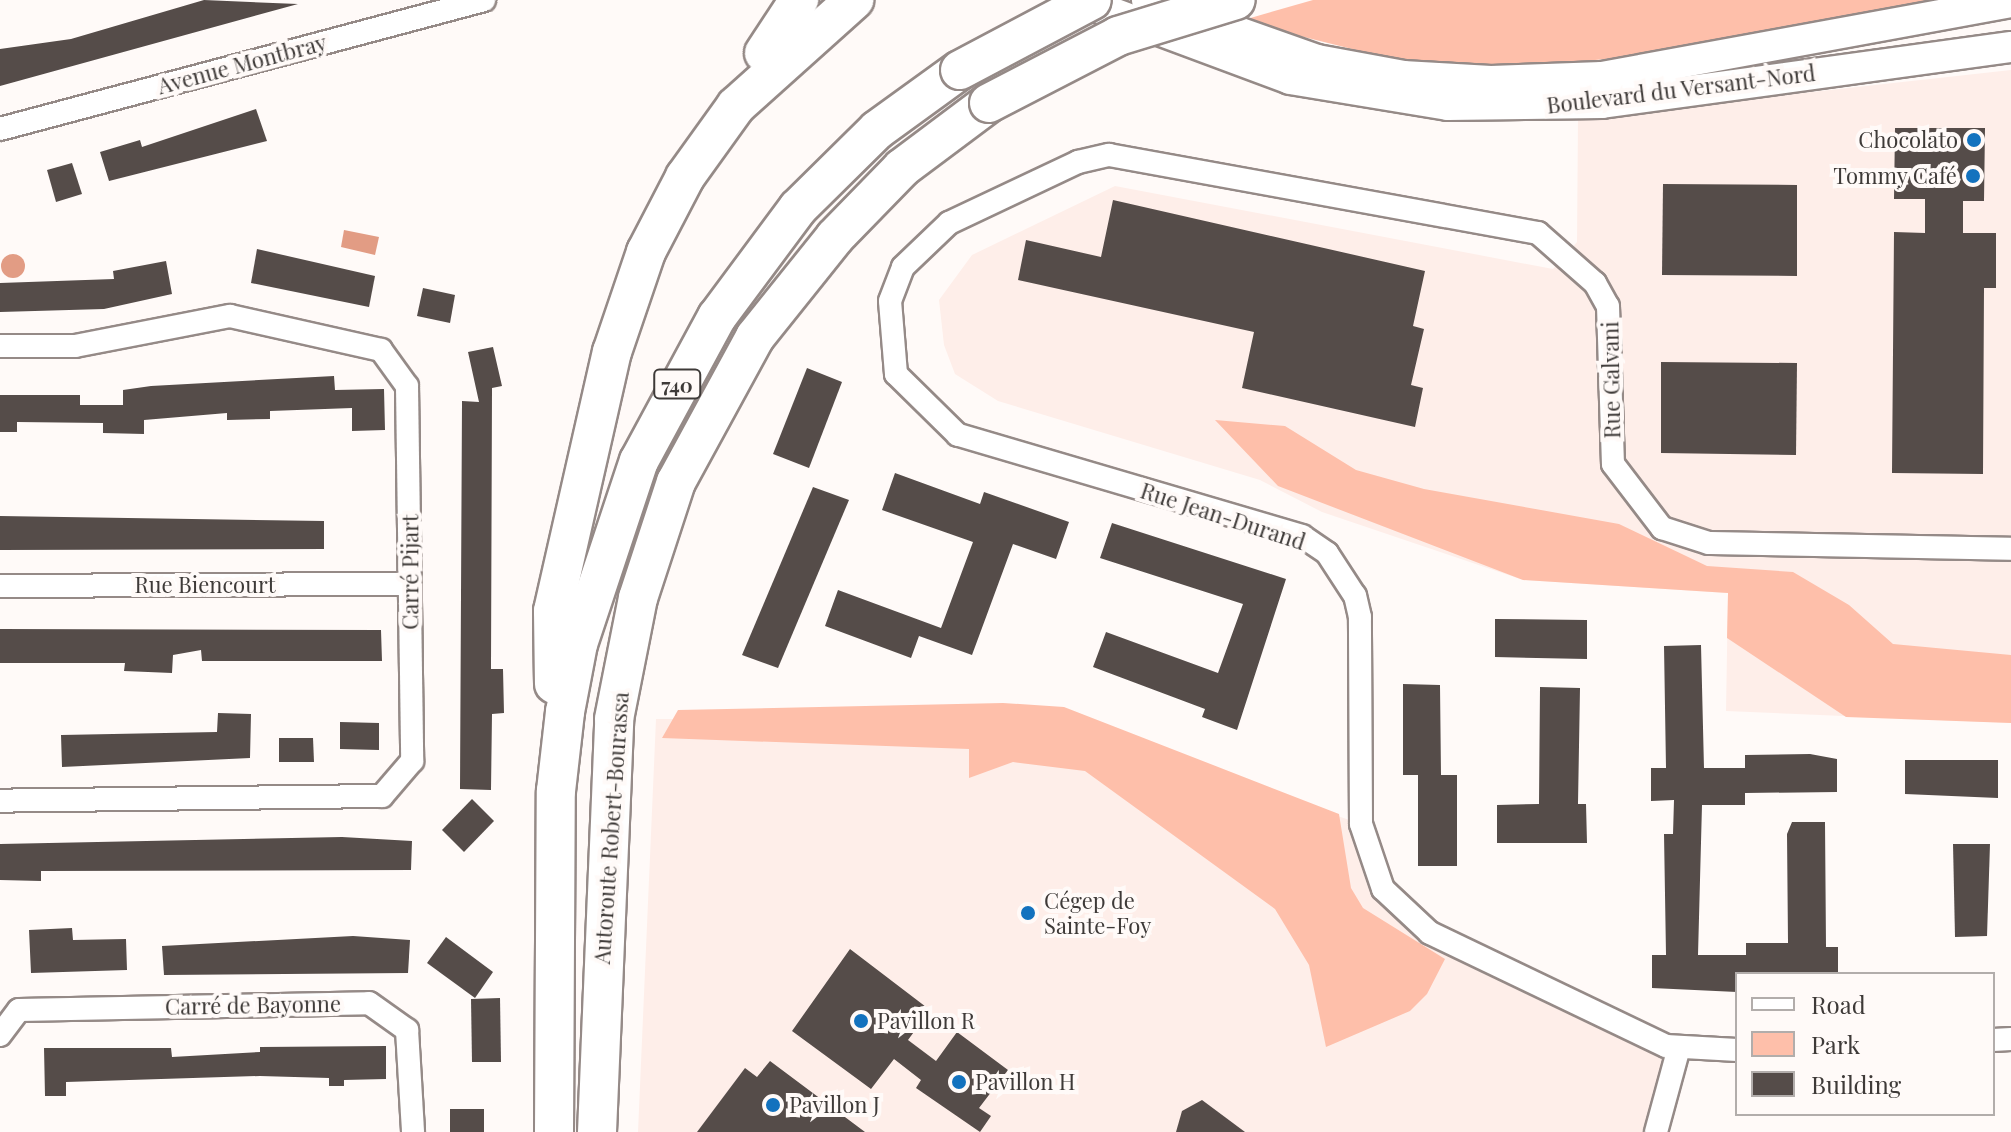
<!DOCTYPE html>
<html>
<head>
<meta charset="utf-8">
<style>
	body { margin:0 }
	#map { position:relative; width:2011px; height:1132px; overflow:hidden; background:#fffaf8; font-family:"Playfair Display",serif }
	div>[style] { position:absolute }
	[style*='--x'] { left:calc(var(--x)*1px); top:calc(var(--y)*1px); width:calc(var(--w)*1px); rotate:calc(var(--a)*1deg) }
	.built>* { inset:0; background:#feeee9 }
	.green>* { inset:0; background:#febfaa }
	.water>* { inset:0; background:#e29c84 }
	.round { border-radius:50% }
	.building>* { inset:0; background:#554c49 }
	.roads { filter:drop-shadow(2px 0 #958a87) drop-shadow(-2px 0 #958a87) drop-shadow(0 2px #958a87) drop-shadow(0 -2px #958a87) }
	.street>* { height:22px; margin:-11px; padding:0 11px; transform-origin:11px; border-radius:11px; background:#fff }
	.secondary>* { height:30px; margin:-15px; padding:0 15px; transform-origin:15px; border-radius:15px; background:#fff }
	.highway>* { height:38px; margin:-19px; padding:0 19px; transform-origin:19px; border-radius:19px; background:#fff }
	.bridges { filter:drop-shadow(2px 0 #958a87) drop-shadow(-2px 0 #958a87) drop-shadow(0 2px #958a87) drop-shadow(0 -2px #958a87) }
	.highway-bridge>* { height:38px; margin:-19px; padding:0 19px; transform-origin:19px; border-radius:19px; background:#fff }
	.dots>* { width:22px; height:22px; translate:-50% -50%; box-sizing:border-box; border:4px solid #fffaf8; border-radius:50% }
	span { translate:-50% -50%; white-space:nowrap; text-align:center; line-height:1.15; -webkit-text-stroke:8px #fffaf8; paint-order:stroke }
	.shield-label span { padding:2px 6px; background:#fffaf8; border:2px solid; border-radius:6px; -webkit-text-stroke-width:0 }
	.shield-label { font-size:20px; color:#3e3a38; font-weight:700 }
	.street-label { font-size:22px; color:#3e3a38 }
	.poi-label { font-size:22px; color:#3e3a38 }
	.right { translate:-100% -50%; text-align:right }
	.left { translate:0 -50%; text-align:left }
	.legend { position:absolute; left:1735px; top:972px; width:260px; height:144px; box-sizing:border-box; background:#fffaf8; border:2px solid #b2adab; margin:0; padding:10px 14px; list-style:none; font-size:24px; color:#3e3a38 }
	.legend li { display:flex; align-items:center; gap:16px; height:40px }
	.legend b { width:40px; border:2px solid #b2adab }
</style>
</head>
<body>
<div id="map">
	<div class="built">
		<div style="clip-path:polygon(2011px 70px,2011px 723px,1726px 711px,1728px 593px,1523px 580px,1322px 512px,1260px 480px,998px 401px,955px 374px,944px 345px,939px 300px,972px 255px,1115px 186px,1553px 269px,1577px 242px,1578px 118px)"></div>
		<div style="clip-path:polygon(656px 719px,1059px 720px,1361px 824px,1383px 889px,1430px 933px,1678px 1051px,1646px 1132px,638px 1132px)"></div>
	</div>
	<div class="green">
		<div style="clip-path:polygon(1313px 0,1946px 0,1646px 55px,1515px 68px,1396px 60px,1240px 21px)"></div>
		<div style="clip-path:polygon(1215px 420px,1285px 426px,1356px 470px,1424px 489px,1619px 524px,1707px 566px,1793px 572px,1849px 605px,1893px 644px,2011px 655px,2011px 723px,1846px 717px,1727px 638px,1728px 593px,1523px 580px,1278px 486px)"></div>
		<div style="clip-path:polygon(1003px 703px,1064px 707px,1339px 814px,1351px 888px,1363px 908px,1445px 959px,1427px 994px,1410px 1011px,1326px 1047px,1309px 965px,1275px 909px,1085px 771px,1013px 762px,969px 778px,969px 749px,662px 738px,678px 710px)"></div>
	</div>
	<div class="water">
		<div style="clip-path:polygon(344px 230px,379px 237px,375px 255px,341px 247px)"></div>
		<div class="round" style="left:1px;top:254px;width:24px;height:24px"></div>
	</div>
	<div class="building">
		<div style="clip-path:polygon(204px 0,298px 4px,0 86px,0 49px,71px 39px)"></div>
		<div style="clip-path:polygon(256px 109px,267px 141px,109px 181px,100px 152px,140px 140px,142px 147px)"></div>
		<div style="clip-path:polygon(1895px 128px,1985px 128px,1984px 201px,1963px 201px,1963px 233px,1996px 233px,1996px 288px,1984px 288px,1983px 474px,1892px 473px,1894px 232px,1925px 233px,1925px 199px,1894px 199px)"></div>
		<div style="clip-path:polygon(72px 163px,82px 194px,56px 202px,47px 170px)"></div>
		<div style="clip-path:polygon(1663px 184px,1797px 185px,1797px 276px,1662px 275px)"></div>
		<div style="clip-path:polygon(1113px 200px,1425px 271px,1413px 326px,1424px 329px,1411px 385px,1423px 388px,1415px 427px,1242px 388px,1254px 332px,1018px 280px,1026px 240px,1101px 257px)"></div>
		<div style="clip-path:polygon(257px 249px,375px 276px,369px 307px,251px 283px)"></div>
		<div style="clip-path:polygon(166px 261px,172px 294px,104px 309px,0 312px,0 283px,114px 279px,113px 271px)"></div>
		<div style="clip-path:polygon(423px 288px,455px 295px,450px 323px,417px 316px)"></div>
		<div style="clip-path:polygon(493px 347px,502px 386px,492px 388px,491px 669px,503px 669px,504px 713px,492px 714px,491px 790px,460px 789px,462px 401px,479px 402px,468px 352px)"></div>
		<div style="clip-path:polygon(1661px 362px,1797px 363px,1796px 455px,1661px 453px)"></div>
		<div style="clip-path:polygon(807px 368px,842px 382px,809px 468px,773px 454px)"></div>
		<div style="clip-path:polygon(334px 376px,335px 390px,384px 389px,385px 430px,352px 431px,352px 408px,270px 411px,270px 419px,227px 420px,227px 413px,144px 420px,144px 434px,103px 433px,103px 423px,17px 422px,17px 432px,0 432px,0 395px,80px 395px,80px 405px,123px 405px,123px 390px,151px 386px)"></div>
		<div style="clip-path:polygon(895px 473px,980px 504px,984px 492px,1069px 522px,1056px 559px,1013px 544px,972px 655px,919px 636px,911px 658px,825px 626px,838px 590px,941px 628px,973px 542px,882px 510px)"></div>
		<div style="clip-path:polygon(813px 487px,849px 500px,778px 668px,742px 655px)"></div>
		<div style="clip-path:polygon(0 516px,324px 521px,324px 549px,0 550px)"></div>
		<div style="clip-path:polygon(1112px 523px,1286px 579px,1237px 730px,1202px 717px,1205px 709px,1093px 667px,1106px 632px,1218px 673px,1243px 604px,1100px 558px)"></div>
		<div style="clip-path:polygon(1495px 619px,1587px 620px,1587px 659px,1495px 657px)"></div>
		<div style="clip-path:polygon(0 629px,381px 630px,382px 661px,202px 661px,201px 650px,173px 655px,172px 673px,124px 671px,125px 663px,0 663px)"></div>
		<div style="clip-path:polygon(1701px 645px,1704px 768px,1745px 768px,1745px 755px,1810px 754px,1837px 759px,1837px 792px,1745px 793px,1745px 805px,1702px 805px,1698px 955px,1746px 955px,1746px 943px,1788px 943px,1787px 834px,1792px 822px,1825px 822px,1826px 947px,1838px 947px,1838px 974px,1737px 974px,1737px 992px,1652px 988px,1652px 955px,1666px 955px,1664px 834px,1673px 834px,1674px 800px,1651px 801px,1651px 768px,1666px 768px,1664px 646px)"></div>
		<div style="clip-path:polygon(1403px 684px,1440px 685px,1441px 775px,1457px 775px,1457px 866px,1418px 866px,1418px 775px,1403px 775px)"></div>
		<div style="clip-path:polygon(1540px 687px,1580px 688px,1578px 804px,1586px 804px,1587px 843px,1497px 843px,1497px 805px,1539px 804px)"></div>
		<div style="clip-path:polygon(218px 713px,251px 714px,250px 758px,62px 767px,61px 735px,217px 732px)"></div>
		<div style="clip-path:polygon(340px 722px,379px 723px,379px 750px,340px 749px)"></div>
		<div style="clip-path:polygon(279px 738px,313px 738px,314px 762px,279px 762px)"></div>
		<div style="clip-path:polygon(1905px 760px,1998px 760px,1998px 798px,1905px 794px)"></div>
		<div style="clip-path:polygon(472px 799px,494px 821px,464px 852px,442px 830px)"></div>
		<div style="clip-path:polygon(342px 837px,412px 841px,411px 870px,41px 871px,41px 881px,0 880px,0 844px)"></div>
		<div style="clip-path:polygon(1953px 844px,1990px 844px,1987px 936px,1955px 937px)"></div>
		<div style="clip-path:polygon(72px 928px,73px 940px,126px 939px,127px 970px,31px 973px,29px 930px)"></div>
		<div style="clip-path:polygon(353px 936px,410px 940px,408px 973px,164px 975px,162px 946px)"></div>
		<div style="clip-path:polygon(446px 937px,493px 972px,475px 998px,427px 963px)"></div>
		<div style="clip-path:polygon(850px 949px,930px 1010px,908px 1040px,936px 1061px,957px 1032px,1008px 1070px,979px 1108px,991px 1116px,980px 1132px,916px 1088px,921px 1080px,894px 1059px,871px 1089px,792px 1031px)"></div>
		<div style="clip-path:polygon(500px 998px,501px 1062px,472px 1062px,471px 999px)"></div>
		<div style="clip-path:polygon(386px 1046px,386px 1079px,344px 1080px,344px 1086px,329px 1086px,329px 1078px,260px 1076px,66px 1082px,66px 1096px,45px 1096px,44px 1048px,171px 1048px,172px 1057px,260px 1052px,260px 1047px)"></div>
		<div style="clip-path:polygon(770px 1061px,865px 1132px,697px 1132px,745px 1068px,757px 1077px)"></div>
		<div style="clip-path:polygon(1202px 1100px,1245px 1132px,1176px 1132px,1182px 1111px)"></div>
		<div style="clip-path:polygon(450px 1109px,484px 1109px,484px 1132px,450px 1132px)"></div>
	</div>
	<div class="roads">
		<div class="street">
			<div style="--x:0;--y:129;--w:501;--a:-14.92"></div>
			<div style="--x:0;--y:346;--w:75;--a:0"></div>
			<div style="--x:75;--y:346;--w:158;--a:-11"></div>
			<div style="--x:230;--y:316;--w:155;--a:12.7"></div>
			<div style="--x:381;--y:350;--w:44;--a:54.2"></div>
			<div style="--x:407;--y:386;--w:375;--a:89.2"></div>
			<div style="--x:412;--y:761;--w:46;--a:130.6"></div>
			<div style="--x:382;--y:796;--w:382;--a:179.3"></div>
			<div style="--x:0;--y:586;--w:410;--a:-0.3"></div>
			<div style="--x:0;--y:1035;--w:31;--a:-53"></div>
			<div style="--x:19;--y:1010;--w:350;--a:-1.1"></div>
			<div style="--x:369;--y:1003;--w:47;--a:35.4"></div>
			<div style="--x:407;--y:1030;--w:102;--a:86.6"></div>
			<div style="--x:1993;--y:1040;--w:18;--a:-3"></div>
			<div style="--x:1737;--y:1050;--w:71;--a:-176.8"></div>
			<div style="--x:1666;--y:1046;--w:262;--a:-154.4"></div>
			<div style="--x:1430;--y:933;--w:64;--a:-136.9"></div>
			<div style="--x:1383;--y:889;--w:69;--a:-108.7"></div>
			<div style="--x:1361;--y:824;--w:207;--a:-90.3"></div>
			<div style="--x:1360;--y:617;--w:22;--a:-103"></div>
			<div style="--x:1355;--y:596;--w:51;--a:-123.1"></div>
			<div style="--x:1327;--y:553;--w:30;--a:-146"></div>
			<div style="--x:1302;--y:536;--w:359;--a:-163.6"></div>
			<div style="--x:958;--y:435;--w:87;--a:-135.5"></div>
			<div style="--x:896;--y:374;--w:73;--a:-94.7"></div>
			<div style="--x:890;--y:301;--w:36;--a:-69"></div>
			<div style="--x:903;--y:267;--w:64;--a:-43.7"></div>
			<div style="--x:949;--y:223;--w:143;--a:-25.3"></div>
			<div style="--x:1078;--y:162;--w:32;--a:-13"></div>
			<div style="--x:1109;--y:155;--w:436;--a:10.3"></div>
			<div style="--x:1538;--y:233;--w:76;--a:41.3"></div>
			<div style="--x:1595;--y:283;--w:26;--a:61"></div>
			<div style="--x:1608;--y:306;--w:158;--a:88.2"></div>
			<div style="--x:1613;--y:464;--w:81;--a:52.6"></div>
			<div style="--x:1662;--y:528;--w:49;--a:17.7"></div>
			<div style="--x:1709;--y:543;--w:302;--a:1.1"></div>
			<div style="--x:1656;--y:1132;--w:84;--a:-74.8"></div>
		</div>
		<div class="secondary">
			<div style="--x:1078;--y:0;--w:226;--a:20.4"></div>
			<div style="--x:1290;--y:79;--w:160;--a:9.3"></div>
			<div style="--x:1448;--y:105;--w:154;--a:-0.7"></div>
			<div style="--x:1602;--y:103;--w:413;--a:-7.8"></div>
			<div style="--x:1147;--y:0;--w:180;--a:19.4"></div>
			<div style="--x:1317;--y:60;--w:87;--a:10.5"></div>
			<div style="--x:1403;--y:76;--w:88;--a:3.3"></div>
			<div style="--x:1491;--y:81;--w:111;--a:-2.1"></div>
			<div style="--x:1602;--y:77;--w:416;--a:-10.4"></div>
		</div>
		<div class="highway">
			<div style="--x:764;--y:53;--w:64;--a:-56.6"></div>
			<div style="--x:554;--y:684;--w:73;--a:-90.8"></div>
			<div style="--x:553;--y:611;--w:266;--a:-77.2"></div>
			<div style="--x:612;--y:352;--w:106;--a:-71.2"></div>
			<div style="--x:646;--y:252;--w:85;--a:-62.5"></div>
			<div style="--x:685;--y:177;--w:87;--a:-54.3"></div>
			<div style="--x:736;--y:106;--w:159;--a:-41.9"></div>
			<div style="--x:554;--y:1132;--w:341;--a:-89.7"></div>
			<div style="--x:556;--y:791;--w:80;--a:-83.5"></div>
			<div style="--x:565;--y:712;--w:69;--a:-79.2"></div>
			<div style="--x:578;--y:644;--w:193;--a:-71.6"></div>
			<div style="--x:639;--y:461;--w:164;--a:-61.6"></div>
			<div style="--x:717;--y:317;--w:136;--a:-53.4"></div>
			<div style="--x:798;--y:208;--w:111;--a:-44.6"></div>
			<div style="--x:877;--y:130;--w:102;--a:-35.9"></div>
			<div style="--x:597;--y:1132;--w:413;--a:-87.6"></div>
			<div style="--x:614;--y:719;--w:123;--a:-78.8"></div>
			<div style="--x:638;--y:598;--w:122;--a:-71.9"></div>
			<div style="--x:676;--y:482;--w:165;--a:-61.4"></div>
			<div style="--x:755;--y:337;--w:128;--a:-51.3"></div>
			<div style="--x:835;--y:237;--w:96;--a:-45.8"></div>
			<div style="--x:902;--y:168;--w:109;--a:-36.8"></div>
		</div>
	</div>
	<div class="bridges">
		<div class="highway-bridge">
			<div style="--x:960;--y:70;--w:149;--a:-27.9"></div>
			<div style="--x:989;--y:103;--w:145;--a:-27.4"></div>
			<div style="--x:1118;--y:36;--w:123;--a:-17"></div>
		</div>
	</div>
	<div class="dots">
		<div style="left:1974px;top:140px;background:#1372be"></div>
		<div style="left:1973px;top:176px;background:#1372be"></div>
		<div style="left:1028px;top:913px;background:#1372be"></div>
		<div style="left:861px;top:1021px;background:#1372be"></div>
		<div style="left:959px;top:1082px;background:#1372be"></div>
		<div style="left:773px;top:1105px;background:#1372be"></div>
	</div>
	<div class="shield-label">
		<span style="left:677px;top:384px">740</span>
	</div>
	<div class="street-label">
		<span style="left:242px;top:64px;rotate:-15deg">Avenue Montbray</span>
		<span style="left:1681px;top:89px;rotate:-7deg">Boulevard du Versant-Nord</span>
		<span style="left:1611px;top:380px;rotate:-91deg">Rue Galvani</span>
		<span style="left:1223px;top:516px;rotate:18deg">Rue Jean-Durand</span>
		<span style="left:410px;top:572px;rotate:-90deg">Carré Pijart</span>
		<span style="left:205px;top:585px">Rue Biencourt</span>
		<span style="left:611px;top:828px;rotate:-86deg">Autoroute Robert-Bourassa</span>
		<span style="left:253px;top:1005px;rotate:-1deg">Carré de Bayonne</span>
	</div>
	<div class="poi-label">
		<span class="right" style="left:1958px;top:140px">Chocolato</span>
		<span class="right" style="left:1957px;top:176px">Tommy Café</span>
		<span class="left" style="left:1044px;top:913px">Cégep de<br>Sainte-Foy</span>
		<span class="left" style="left:877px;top:1021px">Pavillon R</span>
		<span class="left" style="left:975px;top:1082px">Pavillon H</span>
		<span class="left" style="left:789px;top:1105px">Pavillon J</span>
	</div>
	<ul class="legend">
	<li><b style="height:10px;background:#fff"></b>Road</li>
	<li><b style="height:22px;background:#febfaa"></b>Park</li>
	<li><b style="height:22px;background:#554c49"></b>Building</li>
	</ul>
</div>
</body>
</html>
